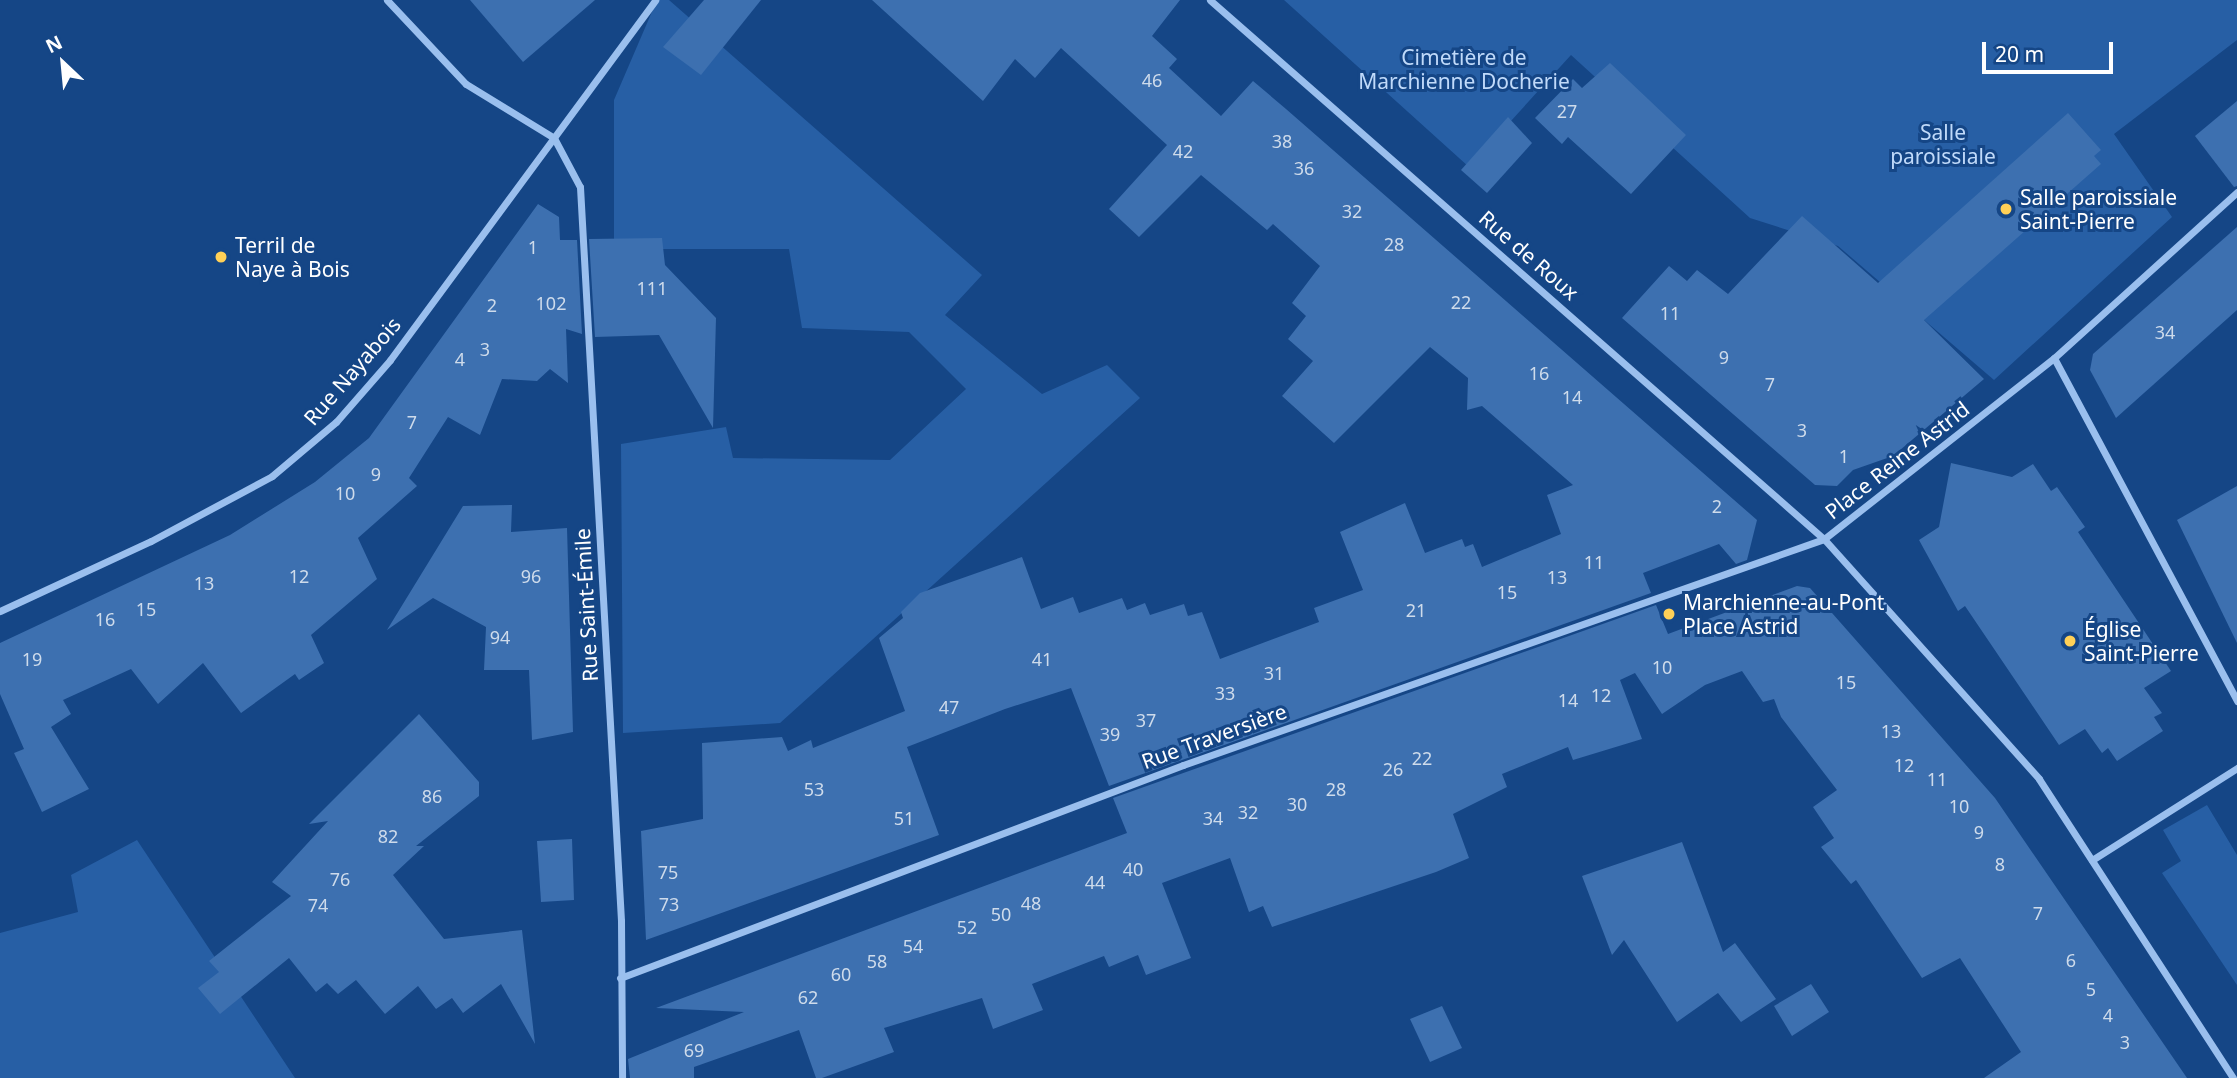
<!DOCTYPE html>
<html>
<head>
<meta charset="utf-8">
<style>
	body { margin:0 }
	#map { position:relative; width:2237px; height:1078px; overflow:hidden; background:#154686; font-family:"Noto Sans",sans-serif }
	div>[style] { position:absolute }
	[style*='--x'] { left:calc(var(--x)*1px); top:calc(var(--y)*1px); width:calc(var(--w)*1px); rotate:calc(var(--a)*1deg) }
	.green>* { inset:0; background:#275fa5 }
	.building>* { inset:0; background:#3d70b0 }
	.minor>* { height:7px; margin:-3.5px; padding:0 3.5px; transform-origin:3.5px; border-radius:3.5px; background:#9abfee }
	.dots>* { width:19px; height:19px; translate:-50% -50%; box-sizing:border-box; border:4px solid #154686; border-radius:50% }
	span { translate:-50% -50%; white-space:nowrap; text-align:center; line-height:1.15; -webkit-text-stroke:6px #154686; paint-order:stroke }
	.number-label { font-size:18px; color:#cedbeb }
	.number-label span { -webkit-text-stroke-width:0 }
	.park-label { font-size:21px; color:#c0dafa }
	.poi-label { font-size:21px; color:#fff }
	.left { translate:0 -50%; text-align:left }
	.street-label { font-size:21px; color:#fff }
	.north { position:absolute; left:28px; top:28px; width:70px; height:70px; -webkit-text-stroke:5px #154686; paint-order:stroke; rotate:334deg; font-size:19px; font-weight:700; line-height:28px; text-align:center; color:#fff }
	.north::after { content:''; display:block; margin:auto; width:24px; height:32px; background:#fff; clip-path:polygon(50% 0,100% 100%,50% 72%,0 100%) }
	.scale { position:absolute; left:1982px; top:42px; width:131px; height:32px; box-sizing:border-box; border:4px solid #fff; border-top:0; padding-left:9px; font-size:21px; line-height:24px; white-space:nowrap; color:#fff; -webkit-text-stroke:5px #154686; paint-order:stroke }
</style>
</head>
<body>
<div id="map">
	<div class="green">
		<div style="clip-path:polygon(657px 0,669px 0,982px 275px,945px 315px,1042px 394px,1107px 365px,1140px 398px,780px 723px,623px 733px,621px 444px,726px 427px,733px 458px,890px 460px,966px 389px,909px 332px,802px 328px,789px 249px,614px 249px,614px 100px)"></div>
		<div style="clip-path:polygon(1284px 0,2237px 0,2237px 40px,2114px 134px,2172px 217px,1994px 380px,1838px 246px,1750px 218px,1571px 55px,1469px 167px)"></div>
		<div style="clip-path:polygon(2207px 805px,2237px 855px,2237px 985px,2162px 873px,2181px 861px,2163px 830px)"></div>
		<div style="clip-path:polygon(137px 840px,295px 1078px,0 1078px,0 933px,78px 912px,71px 875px)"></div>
	</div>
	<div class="building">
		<div style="clip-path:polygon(470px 0,595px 0,523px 62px)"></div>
		<div style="clip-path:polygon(704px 0,761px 0,701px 75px,663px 47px)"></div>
		<div style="clip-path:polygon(872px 0,1180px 0,1152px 36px,1177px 59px,1169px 68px,1221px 116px,1253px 81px,1286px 109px,1757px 520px,1747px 560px,1736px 564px,1719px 544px,1643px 573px,1651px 593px,1109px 786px,1071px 688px,1005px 709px,907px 747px,939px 835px,646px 940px,641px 831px,703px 819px,702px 743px,782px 737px,788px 751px,811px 740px,813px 748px,905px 711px,879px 638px,903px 618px,901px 612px,920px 593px,1022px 557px,1041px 609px,1073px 597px,1079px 613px,1122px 598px,1127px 610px,1145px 603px,1150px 615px,1184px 604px,1188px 616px,1202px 612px,1220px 659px,1319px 622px,1314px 608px,1363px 590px,1340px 532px,1405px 503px,1425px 553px,1462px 539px,1465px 547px,1473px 544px,1482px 567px,1561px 534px,1547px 495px,1573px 485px,1482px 406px,1467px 410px,1468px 378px,1430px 347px,1334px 443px,1282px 396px,1313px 361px,1288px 339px,1306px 316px,1292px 303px,1320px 266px,1273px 224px,1267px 230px,1201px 175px,1139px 237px,1109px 209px,1167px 145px,1061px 48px,1035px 78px,1015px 59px,983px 101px)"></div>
		<div style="clip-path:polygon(1610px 63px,1686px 135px,1631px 194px,1568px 137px,1562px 144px,1535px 118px,1573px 79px,1582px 88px)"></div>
		<div style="clip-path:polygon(2237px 101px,2237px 186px,2234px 187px,2195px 136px)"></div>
		<div style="clip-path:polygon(2068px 113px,2101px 150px,2094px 156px,2101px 164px,1924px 320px,1984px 379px,1893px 456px,1853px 470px,1837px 486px,1815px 485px,1622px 318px,1669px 266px,1687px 281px,1697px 270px,1728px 294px,1802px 216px,1878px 283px)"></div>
		<div style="clip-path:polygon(1508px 117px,1532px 143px,1487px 193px,1461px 170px)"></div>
		<div style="clip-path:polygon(538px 204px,559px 217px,560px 240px,577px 240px,582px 334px,566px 329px,568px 383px,550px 369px,537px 381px,502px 379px,480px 435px,448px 417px,409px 478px,417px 486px,358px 538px,377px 579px,311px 635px,324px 663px,299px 680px,295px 674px,241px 713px,203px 663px,158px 704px,131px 669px,63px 700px,71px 714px,51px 727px,89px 789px,42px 812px,14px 753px,24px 749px,0 694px,0 643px,230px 535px,315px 482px,369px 438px)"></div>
		<div style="clip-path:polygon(2237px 227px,2237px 310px,2116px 418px,2090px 370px,2093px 354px)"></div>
		<div style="clip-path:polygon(662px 238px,665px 265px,716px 318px,713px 428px,659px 335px,595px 337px,589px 239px)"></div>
		<div style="clip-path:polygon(1951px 463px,2012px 477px,2033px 464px,2051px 491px,2057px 487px,2085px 527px,2078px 532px,2171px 671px,2144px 688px,2162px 713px,2154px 717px,2163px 731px,2117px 761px,2108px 748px,2102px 753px,2085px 729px,2059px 745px,1965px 606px,1958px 611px,1919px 540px,1939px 527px)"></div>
		<div style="clip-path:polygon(2237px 486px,2237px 643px,2177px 520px)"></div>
		<div style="clip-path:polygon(512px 505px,511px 532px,567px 528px,573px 732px,532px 740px,529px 670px,484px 670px,486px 627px,433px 598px,387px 630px,463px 506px)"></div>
		<div style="clip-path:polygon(1797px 586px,1810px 588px,1995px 798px,2187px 1078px,1984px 1078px,2021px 1052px,1960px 958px,1922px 978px,1856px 880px,1851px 884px,1821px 847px,1834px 838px,1813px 807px,1837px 790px,1781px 717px,1774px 699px,1763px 702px,1742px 671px,1705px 685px,1662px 714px,1635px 673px,1620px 680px,1642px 739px,1573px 760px,1568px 747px,1502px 774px,1507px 787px,1453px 814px,1469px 858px,1436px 872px,1272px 927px,1263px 906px,1249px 912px,1230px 858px,1162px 883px,1191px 958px,1146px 975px,1138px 955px,1109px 967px,1104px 956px,1032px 984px,1043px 1010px,993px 1029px,982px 998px,884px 1028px,894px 1052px,822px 1078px,816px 1078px,799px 1030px,694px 1067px,694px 1078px,630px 1078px,628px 1059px,744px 1012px,656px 1008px,1127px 833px,1113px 798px,1656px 605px,1668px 634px)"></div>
		<div style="clip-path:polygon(419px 714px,479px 782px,479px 796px,416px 846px,424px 846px,393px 875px,444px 939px,522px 930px,535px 1044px,501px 984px,463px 1013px,452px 998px,436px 1009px,418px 986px,385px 1014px,356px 980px,338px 994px,327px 983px,316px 992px,289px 958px,220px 1014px,198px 988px,219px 972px,209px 961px,291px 896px,272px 882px,328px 821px,309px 824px)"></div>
		<div style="clip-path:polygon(572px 839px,574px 900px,541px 902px,537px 841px)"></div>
		<div style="clip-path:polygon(1682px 842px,1723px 952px,1735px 943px,1776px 999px,1741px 1022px,1718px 993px,1677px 1022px,1624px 940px,1612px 955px,1582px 876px)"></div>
		<div style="clip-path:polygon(1811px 984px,1829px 1012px,1792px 1036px,1774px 1006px)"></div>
		<div style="clip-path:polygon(1442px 1006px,1462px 1048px,1430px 1062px,1410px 1019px)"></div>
	</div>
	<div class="minor">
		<div style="--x:387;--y:0;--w:115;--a:46.8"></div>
		<div style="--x:466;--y:84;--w:103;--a:31.5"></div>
		<div style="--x:1210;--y:0;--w:817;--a:41.28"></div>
		<div style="--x:1824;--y:539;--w:322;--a:48.1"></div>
		<div style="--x:2039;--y:779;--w:356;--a:57"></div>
		<div style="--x:554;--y:138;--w:55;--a:62"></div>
		<div style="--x:580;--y:187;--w:735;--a:86.8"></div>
		<div style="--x:621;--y:921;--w:157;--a:89.6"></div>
		<div style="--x:2054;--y:358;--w:389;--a:61.9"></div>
		<div style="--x:0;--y:611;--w:166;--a:-24.9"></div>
		<div style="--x:151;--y:541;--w:137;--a:-28.2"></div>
		<div style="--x:272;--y:476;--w:84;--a:-40.2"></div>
		<div style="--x:336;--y:422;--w:82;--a:-48.9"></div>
		<div style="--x:390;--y:360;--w:447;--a:-53.6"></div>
		<div style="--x:2092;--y:860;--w:172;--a:-32.4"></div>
		<div style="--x:620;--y:978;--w:602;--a:-20.72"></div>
		<div style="--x:1183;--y:765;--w:680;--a:-19.42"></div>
		<div style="--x:1824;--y:539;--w:293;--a:-38.2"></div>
		<div style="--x:2054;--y:358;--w:247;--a:-42.2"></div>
	</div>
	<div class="dots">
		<div style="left:2006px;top:209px;background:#ffd057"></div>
		<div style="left:221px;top:257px;background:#ffd057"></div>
		<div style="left:1669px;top:614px;background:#ffd057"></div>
		<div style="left:2070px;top:641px;background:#ffd057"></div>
	</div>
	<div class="number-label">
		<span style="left:1152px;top:80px">46</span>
		<span style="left:1567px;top:111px">27</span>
		<span style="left:1282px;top:141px">38</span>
		<span style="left:1183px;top:151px">42</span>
		<span style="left:1304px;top:168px">36</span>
		<span style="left:1352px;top:211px">32</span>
		<span style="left:1394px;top:244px">28</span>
		<span style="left:533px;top:247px">1</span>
		<span style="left:652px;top:288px">111</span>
		<span style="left:1461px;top:302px">22</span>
		<span style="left:551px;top:303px">102</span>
		<span style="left:492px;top:305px">2</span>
		<span style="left:1670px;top:313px">11</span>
		<span style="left:2165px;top:332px">34</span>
		<span style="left:485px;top:349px">3</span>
		<span style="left:1724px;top:357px">9</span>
		<span style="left:460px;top:359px">4</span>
		<span style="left:1539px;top:373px">16</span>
		<span style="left:1770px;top:384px">7</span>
		<span style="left:1572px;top:397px">14</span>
		<span style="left:412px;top:422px">7</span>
		<span style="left:1802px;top:430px">3</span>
		<span style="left:1844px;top:456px">1</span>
		<span style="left:376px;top:474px">9</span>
		<span style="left:345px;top:493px">10</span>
		<span style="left:1717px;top:506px">2</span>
		<span style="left:1594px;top:562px">11</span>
		<span style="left:299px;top:576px">12</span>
		<span style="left:531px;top:576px">96</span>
		<span style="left:1557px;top:577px">13</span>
		<span style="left:204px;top:583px">13</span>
		<span style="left:1507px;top:592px">15</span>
		<span style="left:146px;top:609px">15</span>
		<span style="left:1416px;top:610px">21</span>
		<span style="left:105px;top:619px">16</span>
		<span style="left:500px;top:637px">94</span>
		<span style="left:32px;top:659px">19</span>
		<span style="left:1042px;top:659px">41</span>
		<span style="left:1662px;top:667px">10</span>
		<span style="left:1274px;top:673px">31</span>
		<span style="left:1846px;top:682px">15</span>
		<span style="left:1225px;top:693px">33</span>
		<span style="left:1601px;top:695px">12</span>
		<span style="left:1568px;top:700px">14</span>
		<span style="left:949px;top:707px">47</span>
		<span style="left:1146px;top:720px">37</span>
		<span style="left:1891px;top:731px">13</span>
		<span style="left:1110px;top:734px">39</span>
		<span style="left:1422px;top:758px">22</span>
		<span style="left:1904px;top:765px">12</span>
		<span style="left:1393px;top:769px">26</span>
		<span style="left:1937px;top:779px">11</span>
		<span style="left:814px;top:789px">53</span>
		<span style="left:1336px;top:789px">28</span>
		<span style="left:432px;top:796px">86</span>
		<span style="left:1297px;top:804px">30</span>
		<span style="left:1959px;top:806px">10</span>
		<span style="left:1248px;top:812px">32</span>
		<span style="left:904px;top:818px">51</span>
		<span style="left:1213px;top:818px">34</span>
		<span style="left:1979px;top:832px">9</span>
		<span style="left:388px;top:836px">82</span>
		<span style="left:2000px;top:864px">8</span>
		<span style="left:1133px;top:869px">40</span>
		<span style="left:668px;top:872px">75</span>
		<span style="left:340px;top:879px">76</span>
		<span style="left:1095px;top:882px">44</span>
		<span style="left:1031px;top:903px">48</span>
		<span style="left:669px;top:904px">73</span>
		<span style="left:318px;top:905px">74</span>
		<span style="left:2038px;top:913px">7</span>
		<span style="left:1001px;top:914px">50</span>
		<span style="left:967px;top:927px">52</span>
		<span style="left:913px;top:946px">54</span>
		<span style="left:2071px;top:960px">6</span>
		<span style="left:877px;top:961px">58</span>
		<span style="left:841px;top:974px">60</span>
		<span style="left:2091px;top:989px">5</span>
		<span style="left:808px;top:997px">62</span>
		<span style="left:2108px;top:1015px">4</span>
		<span style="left:2125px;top:1042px">3</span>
		<span style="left:694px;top:1050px">69</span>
	</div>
	<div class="park-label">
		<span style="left:1464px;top:69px">Cimetière de<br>Marchienne Docherie</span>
		<span style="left:1943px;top:144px">Salle<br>paroissiale</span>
	</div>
	<div class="poi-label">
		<span class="left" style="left:2020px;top:209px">Salle paroissiale<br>Saint-Pierre</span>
		<span class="left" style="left:235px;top:257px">Terril de<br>Naye à Bois</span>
		<span class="left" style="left:1683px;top:614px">Marchienne-au-Pont<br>Place Astrid</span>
		<span class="left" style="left:2084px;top:641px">Église<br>Saint-Pierre</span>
	</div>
	<div class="street-label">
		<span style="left:1529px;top:255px;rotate:41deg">Rue de Roux</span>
		<span style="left:352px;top:371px;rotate:-49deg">Rue Nayabois</span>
		<span style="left:1897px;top:460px;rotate:-38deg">Place Reine Astrid</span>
		<span style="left:586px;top:605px;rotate:-93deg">Rue Saint-Émile</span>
		<span style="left:1214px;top:736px;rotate:-20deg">Rue Traversière</span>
	</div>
	<div class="north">N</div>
	<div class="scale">20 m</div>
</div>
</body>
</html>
